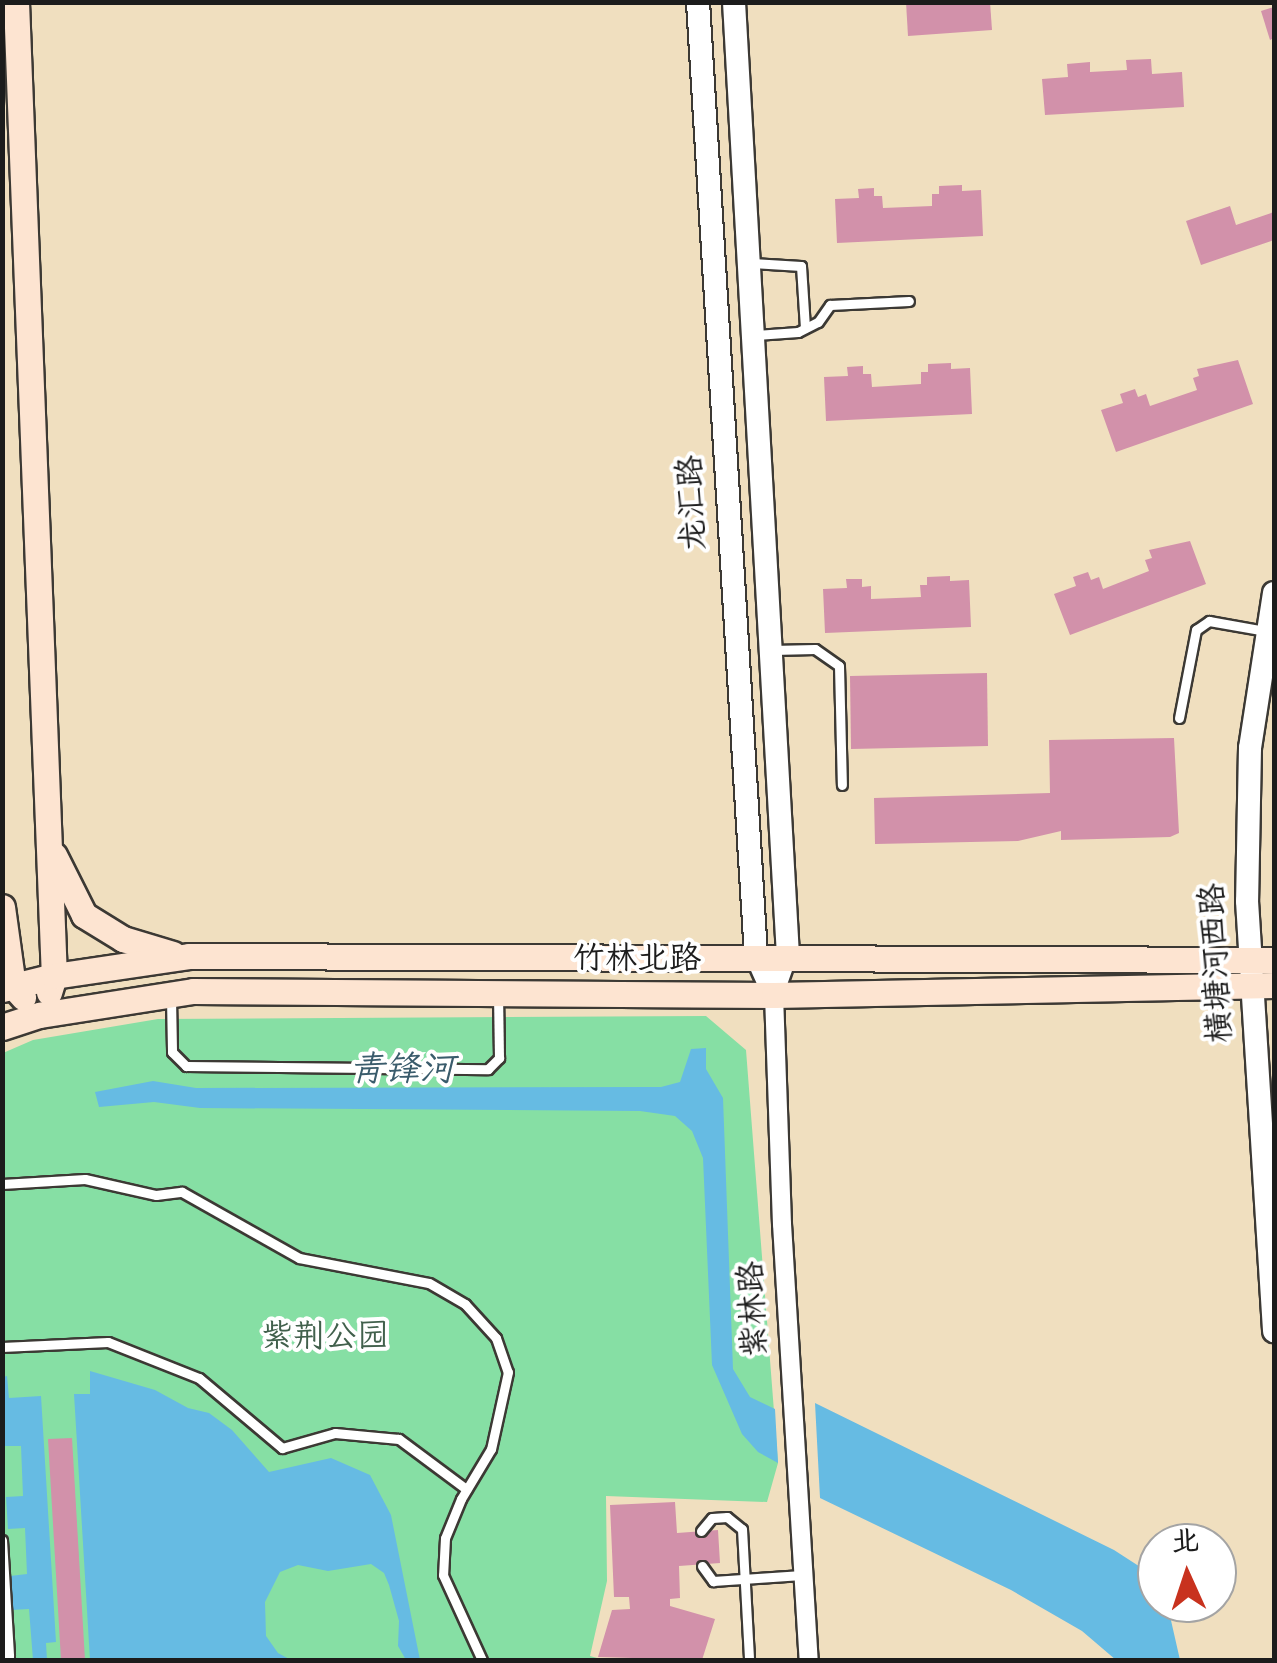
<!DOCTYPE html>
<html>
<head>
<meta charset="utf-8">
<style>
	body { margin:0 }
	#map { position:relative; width:1277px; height:1663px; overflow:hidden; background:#f0dfbf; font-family:Dekko,"LXGW WenKai TC",sans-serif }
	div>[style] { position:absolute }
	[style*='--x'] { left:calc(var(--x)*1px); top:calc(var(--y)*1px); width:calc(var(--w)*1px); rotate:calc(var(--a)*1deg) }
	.green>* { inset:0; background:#86dfa4 }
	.water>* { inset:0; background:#66bbe3 }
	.building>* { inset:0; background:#d291aa }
	.roads { filter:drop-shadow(2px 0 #3c3934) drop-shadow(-2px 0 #3c3934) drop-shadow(0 2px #3c3934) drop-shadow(0 -2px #3c3934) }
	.service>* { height:9px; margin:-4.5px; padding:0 4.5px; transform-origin:4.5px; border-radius:4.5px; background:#fff }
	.minor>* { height:18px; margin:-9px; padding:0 9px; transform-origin:9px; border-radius:9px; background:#fff }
	.tertiary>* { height:22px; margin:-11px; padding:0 11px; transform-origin:11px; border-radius:11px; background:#fff }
	.secondary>* { height:25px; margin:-12.5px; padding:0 12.5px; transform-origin:12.5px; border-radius:12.5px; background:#fde4d1 }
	span { translate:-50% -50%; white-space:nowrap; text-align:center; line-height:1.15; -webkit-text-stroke:8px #fff; paint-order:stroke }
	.street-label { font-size:32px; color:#1c1c1c }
	.park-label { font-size:32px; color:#41604c }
	.water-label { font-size:35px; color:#3a5c6c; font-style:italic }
	.frame { position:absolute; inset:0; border:5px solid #1c1c1c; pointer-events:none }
	.north { position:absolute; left:1137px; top:1523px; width:100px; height:100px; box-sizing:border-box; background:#fff; border:2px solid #a4a4a4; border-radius:50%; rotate:357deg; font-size:28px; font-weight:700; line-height:40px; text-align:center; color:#1c1c1c }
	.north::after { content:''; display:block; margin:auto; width:35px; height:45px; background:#c8321e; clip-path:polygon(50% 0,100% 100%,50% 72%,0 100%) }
</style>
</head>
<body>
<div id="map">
	<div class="green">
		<div style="clip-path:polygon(706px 1016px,746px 1050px,778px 1463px,767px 1502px,606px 1496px,607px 1581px,590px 1656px,604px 1660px,3px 1660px,3px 1053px,33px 1040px,158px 1019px)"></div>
	</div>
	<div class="water">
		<div style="clip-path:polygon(706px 1048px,706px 1069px,723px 1098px,733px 1369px,750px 1397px,775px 1409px,778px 1463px,758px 1452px,742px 1434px,712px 1365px,703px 1158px,692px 1131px,675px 1116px,640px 1111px,200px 1108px,154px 1102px,99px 1107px,95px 1092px,153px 1081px,196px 1088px,661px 1087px,680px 1082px,691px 1049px)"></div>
		<div style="clip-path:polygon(90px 1371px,155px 1390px,188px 1408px,209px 1413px,232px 1430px,269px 1472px,331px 1458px,370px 1475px,391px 1515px,420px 1660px,406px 1660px,398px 1646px,399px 1621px,389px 1585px,384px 1573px,371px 1564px,328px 1571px,298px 1565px,280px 1572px,265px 1602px,266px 1636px,278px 1653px,291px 1660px,90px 1660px,74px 1394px,90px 1394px)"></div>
		<div style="clip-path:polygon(7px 1376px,9px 1398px,41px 1396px,56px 1642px,46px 1643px,47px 1660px,33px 1660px,29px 1609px,11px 1610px,10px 1576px,27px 1574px,25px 1528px,8px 1529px,6px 1497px,23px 1496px,21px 1446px,3px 1446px,3px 1377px)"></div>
		<div style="clip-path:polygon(815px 1403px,1114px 1550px,1148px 1572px,1157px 1586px,1157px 1603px,1165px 1603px,1170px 1616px,1180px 1660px,1116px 1660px,1082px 1631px,1011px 1590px,820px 1498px)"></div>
	</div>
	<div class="building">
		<div style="clip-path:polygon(906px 2px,990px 2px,992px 30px,908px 36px)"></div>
		<div style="clip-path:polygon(1274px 7px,1274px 38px,1270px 40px,1261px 11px)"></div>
		<div style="clip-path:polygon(1151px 59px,1152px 74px,1182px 72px,1184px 107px,1045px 115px,1042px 79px,1068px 77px,1067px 64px,1090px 62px,1090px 72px,1127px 70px,1126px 60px)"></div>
		<div style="clip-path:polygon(962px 185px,962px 191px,981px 190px,983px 236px,837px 243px,835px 199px,859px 198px,858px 189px,874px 188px,874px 196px,882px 196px,883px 208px,932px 206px,932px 194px,939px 194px,939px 186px)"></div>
		<div style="clip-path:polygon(1230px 206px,1236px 225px,1274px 212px,1274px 240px,1201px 265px,1186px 221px)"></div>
		<div style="clip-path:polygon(1238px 360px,1253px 404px,1116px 452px,1101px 410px,1123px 403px,1120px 394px,1135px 389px,1138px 397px,1146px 394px,1150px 406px,1197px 390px,1193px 378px,1199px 376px,1197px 369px)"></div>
		<div style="clip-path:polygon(951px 363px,951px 369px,970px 368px,972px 414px,826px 421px,824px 377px,848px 376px,847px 367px,863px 366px,863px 374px,871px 374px,872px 387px,921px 384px,921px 372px,928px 372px,928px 364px)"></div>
		<div style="clip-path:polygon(1190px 541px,1206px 584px,1070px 635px,1054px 594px,1076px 586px,1073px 577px,1088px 572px,1091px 580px,1099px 577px,1103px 589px,1149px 571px,1145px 560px,1152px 558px,1149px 550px)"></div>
		<div style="clip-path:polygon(950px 576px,950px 581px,969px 580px,971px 627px,825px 633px,823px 589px,847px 588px,846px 579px,862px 579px,862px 587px,871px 586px,871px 599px,921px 597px,920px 585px,927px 585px,927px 577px)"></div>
		<div style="clip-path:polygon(987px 673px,988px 746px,851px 749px,850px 676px)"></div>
		<div style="clip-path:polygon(1174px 738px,1179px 833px,1170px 837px,1061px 840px,1061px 831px,1018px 841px,875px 844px,874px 798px,1050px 793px,1049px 740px)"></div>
		<div style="clip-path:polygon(72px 1438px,85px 1660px,61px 1660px,48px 1439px)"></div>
		<div style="clip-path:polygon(675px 1502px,677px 1533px,718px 1530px,720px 1563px,679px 1566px,680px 1598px,670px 1599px,670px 1606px,715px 1619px,702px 1660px,598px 1657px,612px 1610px,630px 1609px,629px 1597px,614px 1597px,610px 1505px)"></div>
	</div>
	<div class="roads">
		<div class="service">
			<div style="--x:752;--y:263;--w:49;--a:3.5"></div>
			<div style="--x:801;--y:266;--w:62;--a:86.3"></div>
			<div style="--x:756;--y:335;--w:42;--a:-4.1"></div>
			<div style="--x:798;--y:332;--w:22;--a:-27"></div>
			<div style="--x:818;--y:322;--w:21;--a:-55"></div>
			<div style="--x:830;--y:305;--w:79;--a:-2.9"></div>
			<div style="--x:772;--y:650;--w:43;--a:-1.3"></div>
			<div style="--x:815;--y:649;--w:29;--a:35"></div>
			<div style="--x:839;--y:666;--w:119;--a:88.6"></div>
			<div style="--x:1179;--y:718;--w:90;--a:-79.1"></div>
			<div style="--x:1196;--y:630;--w:16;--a:-35"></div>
			<div style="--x:1209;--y:621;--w:58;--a:10"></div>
			<div style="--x:171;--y:998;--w:54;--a:88.9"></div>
			<div style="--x:172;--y:1052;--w:20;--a:45"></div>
			<div style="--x:186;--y:1066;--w:302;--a:0.6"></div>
			<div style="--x:488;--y:1069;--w:16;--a:-45"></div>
			<div style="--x:499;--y:1058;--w:63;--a:-90.9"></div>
			<div style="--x:2;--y:1184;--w:83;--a:-3.4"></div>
			<div style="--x:85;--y:1179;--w:73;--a:12.7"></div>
			<div style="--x:156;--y:1195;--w:26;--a:-7"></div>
			<div style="--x:182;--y:1192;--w:134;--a:29.4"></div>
			<div style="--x:299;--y:1258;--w:132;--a:10.9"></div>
			<div style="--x:429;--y:1283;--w:42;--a:30.3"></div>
			<div style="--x:465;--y:1304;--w:46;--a:47.6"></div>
			<div style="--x:496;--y:1338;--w:36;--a:71"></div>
			<div style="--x:508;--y:1372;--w:79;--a:102.4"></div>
			<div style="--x:491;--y:1449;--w:58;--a:121"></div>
			<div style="--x:461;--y:1499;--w:42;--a:112.3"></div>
			<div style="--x:445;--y:1538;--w:37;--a:93"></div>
			<div style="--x:443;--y:1575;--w:94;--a:65.4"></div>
			<div style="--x:2;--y:1347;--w:106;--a:-2.7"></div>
			<div style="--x:108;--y:1342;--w:98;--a:21.6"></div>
			<div style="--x:199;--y:1378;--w:109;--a:40.1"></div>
			<div style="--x:282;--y:1448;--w:55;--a:-15.8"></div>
			<div style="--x:335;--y:1433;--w:64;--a:5.4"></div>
			<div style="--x:399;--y:1439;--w:84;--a:36.7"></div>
			<div style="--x:701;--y:1531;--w:17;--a:-50"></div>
			<div style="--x:712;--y:1518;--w:15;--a:-4"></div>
			<div style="--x:727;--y:1517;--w:19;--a:39"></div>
			<div style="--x:742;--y:1529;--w:131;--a:86.9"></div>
			<div style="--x:2;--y:1540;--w:116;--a:86.5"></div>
			<div style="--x:9;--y:1656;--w:6;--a:135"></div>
			<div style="--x:702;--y:1566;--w:19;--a:54"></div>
			<div style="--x:713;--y:1581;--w:89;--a:-3.9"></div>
		</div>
		<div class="minor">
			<div style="--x:788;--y:955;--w:42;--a:109.3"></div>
			<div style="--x:774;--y:995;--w:229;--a:88"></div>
			<div style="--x:782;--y:1224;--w:437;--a:86.5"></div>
		</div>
		<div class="tertiary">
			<div style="--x:698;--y:2;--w:955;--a:86.52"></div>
			<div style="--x:756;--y:955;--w:44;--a:65.8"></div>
			<div style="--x:734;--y:2;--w:955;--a:86.76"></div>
			<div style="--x:1274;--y:593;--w:157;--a:98.8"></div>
			<div style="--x:1250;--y:748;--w:153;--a:91.1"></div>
			<div style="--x:1247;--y:901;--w:431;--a:86.4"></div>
		</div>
		<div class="secondary">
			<div style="--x:16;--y:2;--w:975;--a:87.77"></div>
			<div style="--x:54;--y:976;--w:17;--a:107"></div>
			<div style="--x:54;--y:855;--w:67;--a:63.4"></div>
			<div style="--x:84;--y:915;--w:46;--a:31.6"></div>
			<div style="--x:123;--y:939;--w:52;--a:16.7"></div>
			<div style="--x:2;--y:907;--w:80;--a:82.1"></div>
			<div style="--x:13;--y:986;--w:15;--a:48"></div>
			<div style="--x:2;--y:989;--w:54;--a:-14"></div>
			<div style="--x:54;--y:976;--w:136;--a:-8.4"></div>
			<div style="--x:189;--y:956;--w:1085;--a:0.21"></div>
			<div style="--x:2;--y:1027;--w:40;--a:-18"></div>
			<div style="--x:40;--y:1015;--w:155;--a:-8.9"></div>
			<div style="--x:193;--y:991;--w:581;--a:0.39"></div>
			<div style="--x:774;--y:995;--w:500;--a:-1.15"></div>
		</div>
	</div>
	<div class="street-label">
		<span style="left:696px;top:503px;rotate:-93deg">龙汇路</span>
		<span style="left:637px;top:962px">竹林北路</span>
		<span style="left:1220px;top:963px;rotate:-93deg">横塘河西路</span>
		<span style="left:757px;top:1309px;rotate:-93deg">紫林路</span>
	</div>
	<div class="park-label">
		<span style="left:325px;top:1340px">紫荆公园</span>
	</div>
	<div class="water-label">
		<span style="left:402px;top:1073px">青锋河</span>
	</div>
	<div class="frame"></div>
	<div class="north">北</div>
</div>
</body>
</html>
